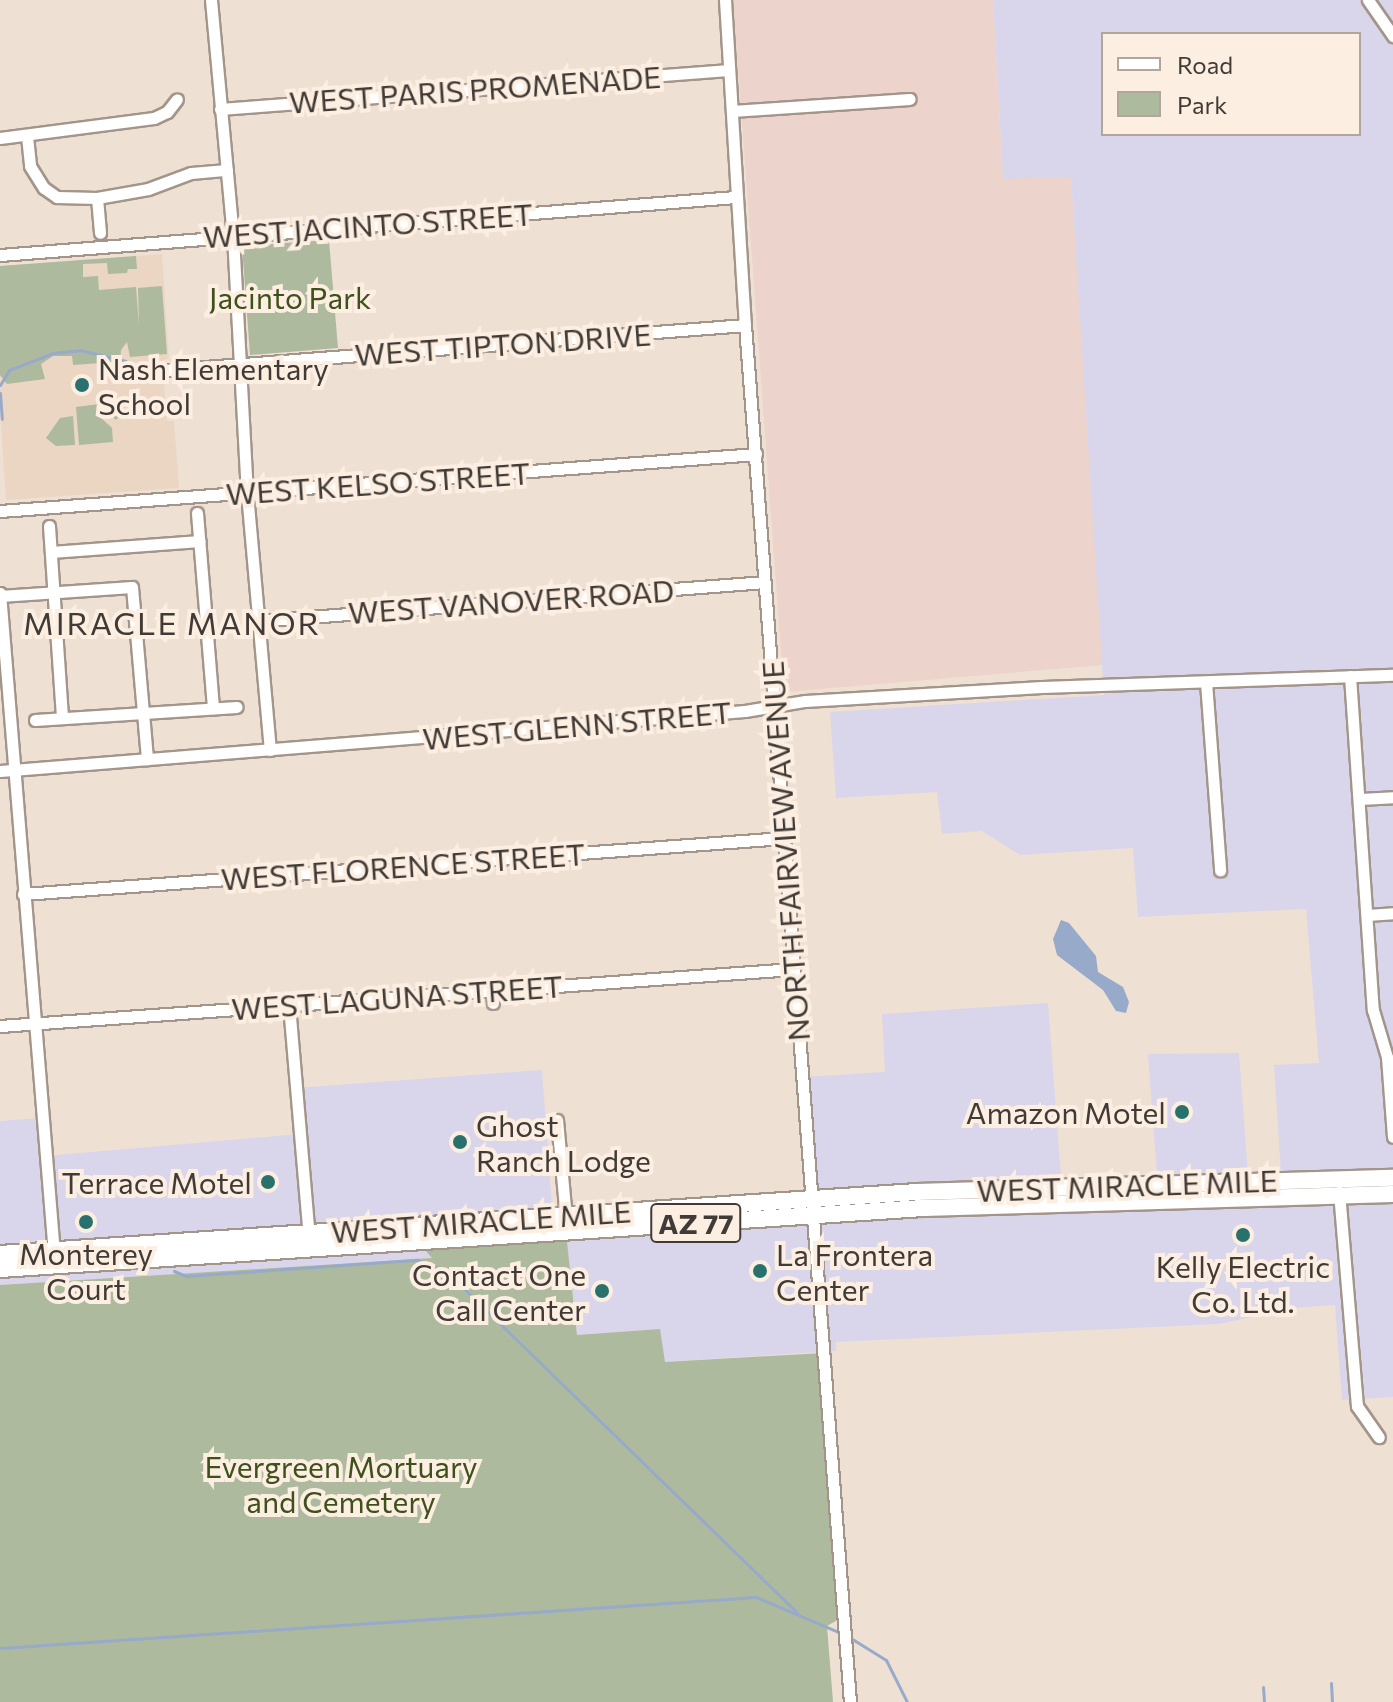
<!DOCTYPE html>
<html>
<head>
<meta charset="utf-8">
<style>
	body { margin:0 }
	#map { position:relative; width:1393px; height:1702px; overflow:hidden; background:#efe0d4; font-family:Commissioner,sans-serif }
	div>[style] { position:absolute }
	[style*='--x'] { left:calc(var(--x)*1px); top:calc(var(--y)*1px); width:calc(var(--w)*1px); rotate:calc(var(--a)*1deg) }
	.commercial>* { inset:0; background:#ecd3cb }
	.industrial>* { inset:0; background:#d9d6ec }
	.built>* { inset:0; background:#ebd6c4 }
	.green>* { inset:0; background:#adba9d }
	.water>* { inset:0; background:#98aaca }
	.stream>* { height:3px; margin:-1.5px; padding:0 1.5px; transform-origin:1.5px; border-radius:1.5px; background:#98aaca }
	.roads { filter:drop-shadow(2px 0 #a3958a) drop-shadow(-2px 0 #a3958a) drop-shadow(0 2px #a3958a) drop-shadow(0 -2px #a3958a) }
	.minor>* { height:11px; margin:-5.5px; padding:0 5.5px; transform-origin:5.5px; border-radius:5.5px; background:#fff }
	.highway>* { height:16px; margin:-8px; padding:0 8px; transform-origin:8px; border-radius:8px; background:#fff }
	.dots>* { width:22px; height:22px; translate:-50% -50%; box-sizing:border-box; border:4px solid #fceee1; border-radius:50% }
	span { translate:-50% -50%; white-space:nowrap; text-align:center; line-height:1.15; -webkit-text-stroke:8px #fceee1; paint-order:stroke }
	.shield-label span { padding:2px 6px; background:#fceee1; border:2px solid; border-radius:6px; -webkit-text-stroke-width:0 }
	.shield-label { font-size:28px; color:#403b36; font-weight:700 }
	.street-label { font-size:30px; color:#403b36 }
	.park-label { font-size:30px; color:#3e511c }
	.poi-label { font-size:30px; color:#403b36 }
	.left { translate:0 -50%; text-align:left }
	.right { translate:-100% -50%; text-align:right }
	.neighbourhood-label { font-size:32px; color:#403b36; letter-spacing:2px }
	.legend { position:absolute; left:1101px; top:32px; width:260px; height:104px; box-sizing:border-box; background:#fceee1; border:2px solid #b1a69d; margin:0; padding:10px 14px; list-style:none; font-size:24px; color:#403b36 }
	.legend li { display:flex; align-items:center; gap:16px; height:40px }
	.legend b { width:40px; border:2px solid #b1a69d }
</style>
</head>
<body>
<div id="map">
	<div class="commercial">
		<div style="clip-path:polygon(733px 0,993px 0,1003px 178px,1071px 176px,1103px 665px,784px 692px)"></div>
	</div>
	<div class="industrial">
		<div style="clip-path:polygon(evenodd,993px 0,1393px 0,1393px 1397px,1342px 1400px,1335px 1305px,1293px 1308px,1219px 1324px,836px 1342px,836px 1351px,664px 1362px,660px 1329px,577px 1335px,566px 1232px,419px 1243px,433px 1258px,0 1285px,0 1121px,40px 1118px,45px 1156px,299px 1134px,296px 1088px,542px 1070px,552px 1206px,565px 1207px,566px 1215px,812px 1199px,803px 1077px,885px 1072px,882px 1014px,1048px 1003px,1061px 1178px,1157px 1175px,1148px 1054px,1239px 1053px,1249px 1189px,1282px 1189px,1274px 1065px,1319px 1063px,1306px 909px,1138px 917px,1133px 848px,1020px 855px,982px 831px,942px 834px,937px 792px,836px 798px,830px 712px,1104px 695px,1071px 177px,1003px 179px,993px 0,1103px 34px,1359px 34px,1359px 134px,1103px 134px,1103px 34px)"></div>
	</div>
	<div class="built">
		<div style="clip-path:polygon(162px 254px,169px 359px,162px 360px,167px 421px,174px 421px,179px 488px,6px 500px,0 410px,0 266px)"></div>
	</div>
	<div class="green">
		<div style="clip-path:polygon(329px 240px,338px 348px,250px 355px,242px 246px)"></div>
		<div style="clip-path:polygon(136px 256px,137px 269px,128px 269px,127px 273px,108px 274px,107px 263px,83px 264px,83px 277px,98px 276px,99px 290px,136px 287px,139px 326px,138px 288px,162px 286px,167px 354px,130px 357px,127px 342px,121px 350px,120px 366px,115px 362px,73px 365px,72px 356px,53px 356px,41px 364px,45px 379px,7px 384px,0 375px,0 266px)"></div>
		<div style="clip-path:polygon(123px 401px,124px 411px,116px 420px,106px 411px,100px 417px,112px 428px,113px 442px,79px 445px,76px 407px)"></div>
		<div style="clip-path:polygon(73px 416px,75px 445px,56px 446px,46px 438px,60px 418px)"></div>
		<div style="clip-path:polygon(566px 1232px,577px 1335px,660px 1329px,665px 1362px,823px 1353px,843px 1617px,827px 1626px,833px 1702px,0 1702px,0 1285px,432px 1258px,418px 1242px)"></div>
	</div>
	<div class="water">
		<div style="clip-path:polygon(1061px 920px,1069px 923px,1096px 956px,1098px 972px,1123px 987px,1129px 1002px,1126px 1013px,1116px 1011px,1103px 990px,1057px 955px,1053px 939px)"></div>
	</div>
	<div class="stream">
		<div style="--x:0;--y:385;--w:17;--a:-59"></div>
		<div style="--x:9;--y:370;--w:47;--a:-21.1"></div>
		<div style="--x:53;--y:353;--w:27;--a:-6"></div>
		<div style="--x:80;--y:350;--w:47;--a:13.4"></div>
		<div style="--x:0;--y:393;--w:26;--a:86"></div>
		<div style="--x:174;--y:1271;--w:13;--a:23"></div>
		<div style="--x:186;--y:1276;--w:232;--a:-4"></div>
		<div style="--x:417;--y:1260;--w:20;--a:20"></div>
		<div style="--x:436;--y:1267;--w:19;--a:32"></div>
		<div style="--x:452;--y:1277;--w:481;--a:44.2"></div>
		<div style="--x:849;--y:1637;--w:44;--a:31.9"></div>
		<div style="--x:886;--y:1660;--w:47;--a:63.4"></div>
		<div style="--x:0;--y:1648;--w:758;--a:-3.86"></div>
		<div style="--x:756;--y:1597;--w:95;--a:23"></div>
		<div style="--x:1331;--y:1683;--w:19;--a:87"></div>
		<div style="--x:1263;--y:1687;--w:15;--a:86"></div>
	</div>
	<div class="roads">
		<div class="minor">
			<div style="--x:211;--y:0;--w:237;--a:84.7"></div>
			<div style="--x:233;--y:236;--w:257;--a:86.9"></div>
			<div style="--x:247;--y:493;--w:258;--a:84.9"></div>
			<div style="--x:725;--y:0;--w:326;--a:86.5"></div>
			<div style="--x:745;--y:325;--w:1381;--a:85.64"></div>
			<div style="--x:1368;--y:0;--w:44;--a:55.2"></div>
			<div style="--x:220;--y:109;--w:510;--a:-4.38"></div>
			<div style="--x:732;--y:111;--w:178;--a:-3.9"></div>
			<div style="--x:27;--y:136;--w:30;--a:84"></div>
			<div style="--x:30;--y:166;--w:26;--a:58"></div>
			<div style="--x:44;--y:188;--w:16;--a:35"></div>
			<div style="--x:57;--y:197;--w:40;--a:1.4"></div>
			<div style="--x:97;--y:198;--w:52;--a:-10"></div>
			<div style="--x:148;--y:189;--w:46;--a:-20.4"></div>
			<div style="--x:191;--y:173;--w:36;--a:-5"></div>
			<div style="--x:0;--y:138;--w:155;--a:-7.4"></div>
			<div style="--x:154;--y:118;--w:14;--a:-25"></div>
			<div style="--x:167;--y:112;--w:16;--a:-52"></div>
			<div style="--x:97;--y:198;--w:35;--a:85"></div>
			<div style="--x:0;--y:255;--w:738;--a:-4.51"></div>
			<div style="--x:166;--y:370;--w:581;--a:-4.44"></div>
			<div style="--x:0;--y:511;--w:758;--a:-4.31"></div>
			<div style="--x:197;--y:513;--w:196;--a:85.3"></div>
			<div style="--x:49;--y:526;--w:192;--a:86.1"></div>
			<div style="--x:51;--y:552;--w:149;--a:-4.2"></div>
			<div style="--x:0;--y:593;--w:663;--a:85.33"></div>
			<div style="--x:0;--y:596;--w:132;--a:-3.9"></div>
			<div style="--x:132;--y:587;--w:173;--a:85"></div>
			<div style="--x:257;--y:621;--w:509;--a:-4.39"></div>
			<div style="--x:1350;--y:676;--w:335;--a:86.1"></div>
			<div style="--x:1373;--y:1010;--w:49;--a:73.4"></div>
			<div style="--x:1387;--y:1057;--w:80;--a:85.7"></div>
			<div style="--x:1206;--y:682;--w:189;--a:85.7"></div>
			<div style="--x:35;--y:720;--w:202;--a:-3.7"></div>
			<div style="--x:0;--y:771;--w:747;--a:-4.6"></div>
			<div style="--x:745;--y:711;--w:61;--a:-9.5"></div>
			<div style="--x:805;--y:701;--w:237;--a:-3.4"></div>
			<div style="--x:1042;--y:687;--w:351;--a:-2"></div>
			<div style="--x:1360;--y:799;--w:33;--a:-3"></div>
			<div style="--x:23;--y:894;--w:762;--a:-4.21"></div>
			<div style="--x:1367;--y:915;--w:26;--a:-4"></div>
			<div style="--x:492;--y:990;--w:13;--a:86"></div>
			<div style="--x:289;--y:1005;--w:236;--a:85.1"></div>
			<div style="--x:0;--y:1026;--w:796;--a:-4.11"></div>
			<div style="--x:557;--y:1120;--w:99;--a:84.8"></div>
			<div style="--x:1339;--y:1192;--w:215;--a:85.2"></div>
			<div style="--x:1357;--y:1406;--w:38;--a:55"></div>
		</div>
		<div class="highway">
			<div style="--x:0;--y:1254;--w:918;--a:-3.87"></div>
			<div style="--x:916;--y:1192;--w:477;--a:-1.7"></div>
			<div style="--x:0;--y:1269;--w:926;--a:-3.78"></div>
			<div style="--x:924;--y:1208;--w:469;--a:-1.7"></div>
		</div>
	</div>
	<div class="dots">
		<div style="left:82px;top:385px;background:#28716d"></div>
		<div style="left:1182px;top:1112px;background:#28716d"></div>
		<div style="left:460px;top:1142px;background:#28716d"></div>
		<div style="left:268px;top:1182px;background:#28716d"></div>
		<div style="left:86px;top:1222px;background:#28716d"></div>
		<div style="left:1243px;top:1235px;background:#28716d"></div>
		<div style="left:760px;top:1271px;background:#28716d"></div>
		<div style="left:602px;top:1291px;background:#28716d"></div>
	</div>
	<div class="shield-label">
		<span style="left:696px;top:1223px">AZ 77</span>
	</div>
	<div class="street-label">
		<span style="left:475px;top:89px;rotate:-4deg">WEST PARIS PROMENADE</span>
		<span style="left:368px;top:225px;rotate:-4deg">WEST JACINTO STREET</span>
		<span style="left:503px;top:344px;rotate:-4deg">WEST TIPTON DRIVE</span>
		<span style="left:378px;top:483px;rotate:-4deg">WEST KELSO STREET</span>
		<span style="left:511px;top:601px;rotate:-4deg">WEST VANOVER ROAD</span>
		<span style="left:577px;top:725px;rotate:-5deg">WEST GLENN STREET</span>
		<span style="left:785px;top:851px;rotate:-94deg">NORTH FAIRVIEW AVENUE</span>
		<span style="left:403px;top:866px;rotate:-4deg">WEST FLORENCE STREET</span>
		<span style="left:397px;top:997px;rotate:-4deg">WEST LAGUNA STREET</span>
		<span style="left:1127px;top:1185px;rotate:-2deg">WEST MIRACLE MILE</span>
		<span style="left:481px;top:1221px;rotate:-4deg">WEST MIRACLE MILE</span>
	</div>
	<div class="park-label">
		<span style="left:290px;top:297px">Jacinto Park</span>
		<span style="left:341px;top:1483px">Evergreen Mortuary<br>and Cemetery</span>
	</div>
	<div class="poi-label">
		<span class="left" style="left:98px;top:385px">Nash Elementary<br>School</span>
		<span class="right" style="left:1166px;top:1112px">Amazon Motel</span>
		<span class="left" style="left:476px;top:1142px">Ghost<br>Ranch Lodge</span>
		<span class="right" style="left:252px;top:1182px">Terrace Motel</span>
		<span style="left:86px;top:1270px">Monterey<br>Court</span>
		<span class="left" style="left:776px;top:1271px">La Frontera<br>Center</span>
		<span style="left:1243px;top:1283px">Kelly Electric<br>Co. Ltd.</span>
		<span class="right" style="left:586px;top:1291px">Contact One<br>Call Center</span>
	</div>
	<div class="neighbourhood-label">
		<span style="left:172px;top:622px">MIRACLE MANOR</span>
	</div>
	<ul class="legend">
	<li><b style="height:10px;background:#fff"></b>Road</li>
	<li><b style="height:22px;background:#adba9d"></b>Park</li>
	</ul>
</div>
</body>
</html>
